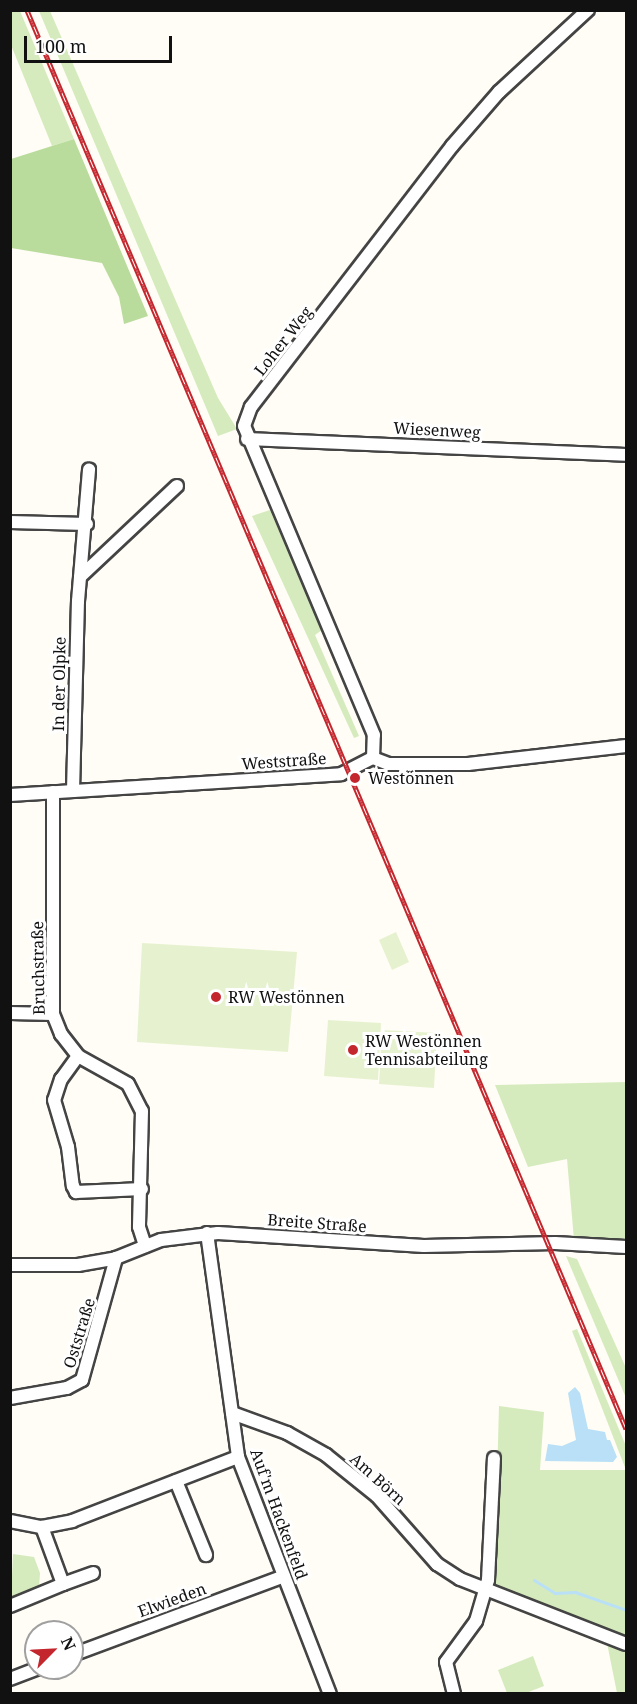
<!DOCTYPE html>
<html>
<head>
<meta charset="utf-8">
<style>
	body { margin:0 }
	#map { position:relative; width:637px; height:1704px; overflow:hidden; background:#fffdf5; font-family:"Noto Serif",serif }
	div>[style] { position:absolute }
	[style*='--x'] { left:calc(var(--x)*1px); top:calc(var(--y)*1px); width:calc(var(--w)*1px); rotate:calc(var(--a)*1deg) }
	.green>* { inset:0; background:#d5ebbd }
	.forest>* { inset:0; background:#b9dc9c }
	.pitch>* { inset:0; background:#e6f2cf }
	.water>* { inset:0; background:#b9e0f7 }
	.stream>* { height:3px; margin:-1.5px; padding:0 1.5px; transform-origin:1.5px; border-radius:1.5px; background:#b9e0f7 }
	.roads { filter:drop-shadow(2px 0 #444) drop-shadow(-2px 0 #444) drop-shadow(0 2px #444) drop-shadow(0 -2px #444) }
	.minor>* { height:12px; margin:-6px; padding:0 6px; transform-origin:6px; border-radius:6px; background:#fff }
	.rail>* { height:5px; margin-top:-2.5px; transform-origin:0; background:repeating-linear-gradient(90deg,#fff 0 9px,#c4262e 0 18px); box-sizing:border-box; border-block:2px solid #c4262e }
	.dots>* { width:16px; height:16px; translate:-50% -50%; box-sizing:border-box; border:3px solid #fff; border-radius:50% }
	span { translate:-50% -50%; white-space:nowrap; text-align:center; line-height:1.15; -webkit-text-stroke:6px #fff; paint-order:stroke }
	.street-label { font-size:16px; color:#111 }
	.poi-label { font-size:16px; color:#111 }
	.left { translate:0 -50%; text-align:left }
	.frame { position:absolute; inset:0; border:12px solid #111; pointer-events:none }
	.north { position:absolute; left:24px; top:1620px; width:60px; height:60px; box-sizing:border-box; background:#fff; border:2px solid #a0a0a0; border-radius:50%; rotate:66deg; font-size:16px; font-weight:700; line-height:24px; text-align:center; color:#111 }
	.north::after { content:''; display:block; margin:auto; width:21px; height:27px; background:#c4262e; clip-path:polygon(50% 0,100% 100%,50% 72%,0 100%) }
	.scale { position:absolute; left:24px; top:36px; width:148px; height:27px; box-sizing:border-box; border:3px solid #111; border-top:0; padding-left:8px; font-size:18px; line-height:21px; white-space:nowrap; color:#111; -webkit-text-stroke:4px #fff; paint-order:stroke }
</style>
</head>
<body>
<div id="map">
	<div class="green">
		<div style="clip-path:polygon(10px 11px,20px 11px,74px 139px,52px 146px,11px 45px)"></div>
		<div style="clip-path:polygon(39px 11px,50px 11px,218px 398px,237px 429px,218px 436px)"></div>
		<div style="clip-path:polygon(270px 510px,322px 630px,315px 635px,359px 736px,354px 738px,252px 516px)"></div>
		<div style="clip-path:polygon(626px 1082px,626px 1243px,574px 1240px,567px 1159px,528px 1167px,495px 1085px)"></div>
		<div style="clip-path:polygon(566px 1256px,577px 1259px,626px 1368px,626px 1398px)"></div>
		<div style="clip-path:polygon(577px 1329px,626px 1446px,626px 1470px,572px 1331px)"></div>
		<div style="clip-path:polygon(499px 1406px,544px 1412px,540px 1470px,626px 1470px,626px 1638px,494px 1585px)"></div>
		<div style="clip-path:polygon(13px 1554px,34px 1557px,40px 1573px,39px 1588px,11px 1599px)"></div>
		<div style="clip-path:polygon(607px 1643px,626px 1651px,626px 1693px,617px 1693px)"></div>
		<div style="clip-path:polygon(533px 1656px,544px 1686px,526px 1693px,507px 1693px,498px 1670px)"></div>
	</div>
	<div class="forest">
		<div style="clip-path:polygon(74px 139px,148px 316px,124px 324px,119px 297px,102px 263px,11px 248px,11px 159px)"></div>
	</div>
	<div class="pitch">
		<div style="clip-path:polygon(396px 932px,409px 962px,392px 970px,379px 940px)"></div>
		<div style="clip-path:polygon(142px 943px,297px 952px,288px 1052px,137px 1042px)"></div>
		<div style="clip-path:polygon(328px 1020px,381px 1023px,378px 1080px,324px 1076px)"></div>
		<div style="clip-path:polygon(382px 1030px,437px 1033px,434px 1088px,379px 1084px)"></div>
	</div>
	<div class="water">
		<div style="clip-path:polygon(575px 1387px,580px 1393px,588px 1429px,605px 1432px,607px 1440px,610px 1440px,617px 1457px,613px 1462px,545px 1461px,548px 1444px,562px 1446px,576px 1440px,568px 1393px)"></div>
	</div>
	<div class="stream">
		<div style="--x:534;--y:1580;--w:25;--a:32"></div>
		<div style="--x:555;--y:1593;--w:20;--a:-3"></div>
		<div style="--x:575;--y:1592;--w:54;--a:19.4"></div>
	</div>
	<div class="roads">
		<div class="minor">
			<div style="--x:247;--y:439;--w:379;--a:2.4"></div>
			<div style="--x:10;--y:522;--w:77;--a:1.5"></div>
			<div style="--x:80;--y:577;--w:133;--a:-43.2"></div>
			<div style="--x:373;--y:758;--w:23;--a:-88"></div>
			<div style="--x:374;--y:735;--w:335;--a:-112.8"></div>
			<div style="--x:244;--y:426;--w:20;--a:-70"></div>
			<div style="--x:251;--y:407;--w:329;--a:-52.4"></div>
			<div style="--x:452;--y:146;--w:72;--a:-49"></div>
			<div style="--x:499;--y:92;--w:121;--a:-42.7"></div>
			<div style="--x:373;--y:758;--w:17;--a:21"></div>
			<div style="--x:389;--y:764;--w:79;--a:0"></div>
			<div style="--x:468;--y:764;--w:159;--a:-6.5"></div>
			<div style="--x:73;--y:791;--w:190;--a:-88.5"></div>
			<div style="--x:78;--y:601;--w:132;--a:-85.2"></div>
			<div style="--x:53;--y:792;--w:222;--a:90"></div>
			<div style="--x:53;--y:1014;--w:22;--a:68"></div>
			<div style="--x:61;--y:1034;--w:28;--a:52"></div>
			<div style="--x:78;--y:1056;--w:57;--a:29.2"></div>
			<div style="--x:128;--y:1084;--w:30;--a:63"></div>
			<div style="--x:142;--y:1111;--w:116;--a:91.5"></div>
			<div style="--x:139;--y:1227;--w:20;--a:72"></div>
			<div style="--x:10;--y:795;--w:332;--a:-3.6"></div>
			<div style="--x:341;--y:774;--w:36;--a:-27"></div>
			<div style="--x:10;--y:1013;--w:43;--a:1.3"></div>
			<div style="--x:78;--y:1056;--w:29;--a:126"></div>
			<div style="--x:61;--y:1079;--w:22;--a:108"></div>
			<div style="--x:54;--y:1100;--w:49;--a:73.4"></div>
			<div style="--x:68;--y:1147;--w:39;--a:83"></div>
			<div style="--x:73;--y:1186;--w:7;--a:63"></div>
			<div style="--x:76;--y:1192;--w:66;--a:-2.6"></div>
			<div style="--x:207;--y:1233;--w:226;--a:82.1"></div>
			<div style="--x:238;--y:1457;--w:254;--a:68.8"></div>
			<div style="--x:10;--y:1265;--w:68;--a:0"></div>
			<div style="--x:78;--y:1265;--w:39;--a:-10"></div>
			<div style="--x:116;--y:1258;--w:48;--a:-21.8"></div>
			<div style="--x:161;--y:1240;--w:57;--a:-7"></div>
			<div style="--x:218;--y:1233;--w:206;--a:3.6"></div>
			<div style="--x:424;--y:1246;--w:131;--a:-1.3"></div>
			<div style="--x:555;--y:1243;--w:71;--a:3.2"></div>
			<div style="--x:10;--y:1398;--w:58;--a:-10"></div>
			<div style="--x:67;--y:1388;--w:17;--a:-28"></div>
			<div style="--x:82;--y:1380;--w:127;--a:-74.4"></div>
			<div style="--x:232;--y:1413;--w:59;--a:20"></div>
			<div style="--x:287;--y:1433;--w:45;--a:29.4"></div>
			<div style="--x:326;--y:1455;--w:65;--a:38.8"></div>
			<div style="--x:377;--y:1496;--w:91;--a:48.6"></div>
			<div style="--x:437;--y:1564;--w:27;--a:33"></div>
			<div style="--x:460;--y:1579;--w:178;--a:21.4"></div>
			<div style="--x:176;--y:1481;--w:80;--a:67.9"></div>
			<div style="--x:10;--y:1521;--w:33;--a:11"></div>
			<div style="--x:42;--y:1527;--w:31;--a:-11"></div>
			<div style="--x:72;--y:1521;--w:178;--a:-21.1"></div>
			<div style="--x:63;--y:1584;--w:32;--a:-20"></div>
			<div style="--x:10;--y:1606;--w:57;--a:-22.5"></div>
			<div style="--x:63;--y:1584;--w:61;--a:-110.2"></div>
			<div style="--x:72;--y:1655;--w:226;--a:-20.4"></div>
			<div style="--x:10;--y:1679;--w:31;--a:-21"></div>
			<div style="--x:454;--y:1694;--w:33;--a:-104"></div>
			<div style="--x:446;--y:1662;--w:51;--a:-53.8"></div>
			<div style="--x:476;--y:1621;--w:43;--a:-73.7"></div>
			<div style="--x:488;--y:1580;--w:122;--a:-87.2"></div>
		</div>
	</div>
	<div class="rail">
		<div style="--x:27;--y:10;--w:1540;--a:67.11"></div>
	</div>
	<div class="dots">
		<div style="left:355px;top:778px;background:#c4262e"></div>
		<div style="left:216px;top:997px;background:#c4262e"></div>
		<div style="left:353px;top:1050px;background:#c4262e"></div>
	</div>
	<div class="street-label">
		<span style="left:283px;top:341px;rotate:-52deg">Loher Weg</span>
		<span style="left:437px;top:430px;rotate:3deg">Wiesenweg</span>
		<span style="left:59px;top:684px;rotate:-89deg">In der Olpke</span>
		<span style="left:284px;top:761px;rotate:-4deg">Weststraße</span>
		<span style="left:38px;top:968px;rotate:-91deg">Bruchstraße</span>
		<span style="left:317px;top:1223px;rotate:4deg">Breite Straße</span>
		<span style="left:79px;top:1333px;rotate:-73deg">Oststraße</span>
		<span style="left:378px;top:1479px;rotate:42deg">Am Börn</span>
		<span style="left:279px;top:1514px;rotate:70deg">Auf'm Hackenfeld</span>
		<span style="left:172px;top:1600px;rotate:-20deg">Elwieden</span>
	</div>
	<div class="poi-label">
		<span class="left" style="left:368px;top:778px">Westönnen</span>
		<span class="left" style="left:228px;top:997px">RW Westönnen</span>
		<span class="left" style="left:365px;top:1050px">RW Westönnen<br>Tennisabteilung</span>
	</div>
	<div class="frame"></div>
	<div class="north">N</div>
	<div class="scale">100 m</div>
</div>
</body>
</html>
